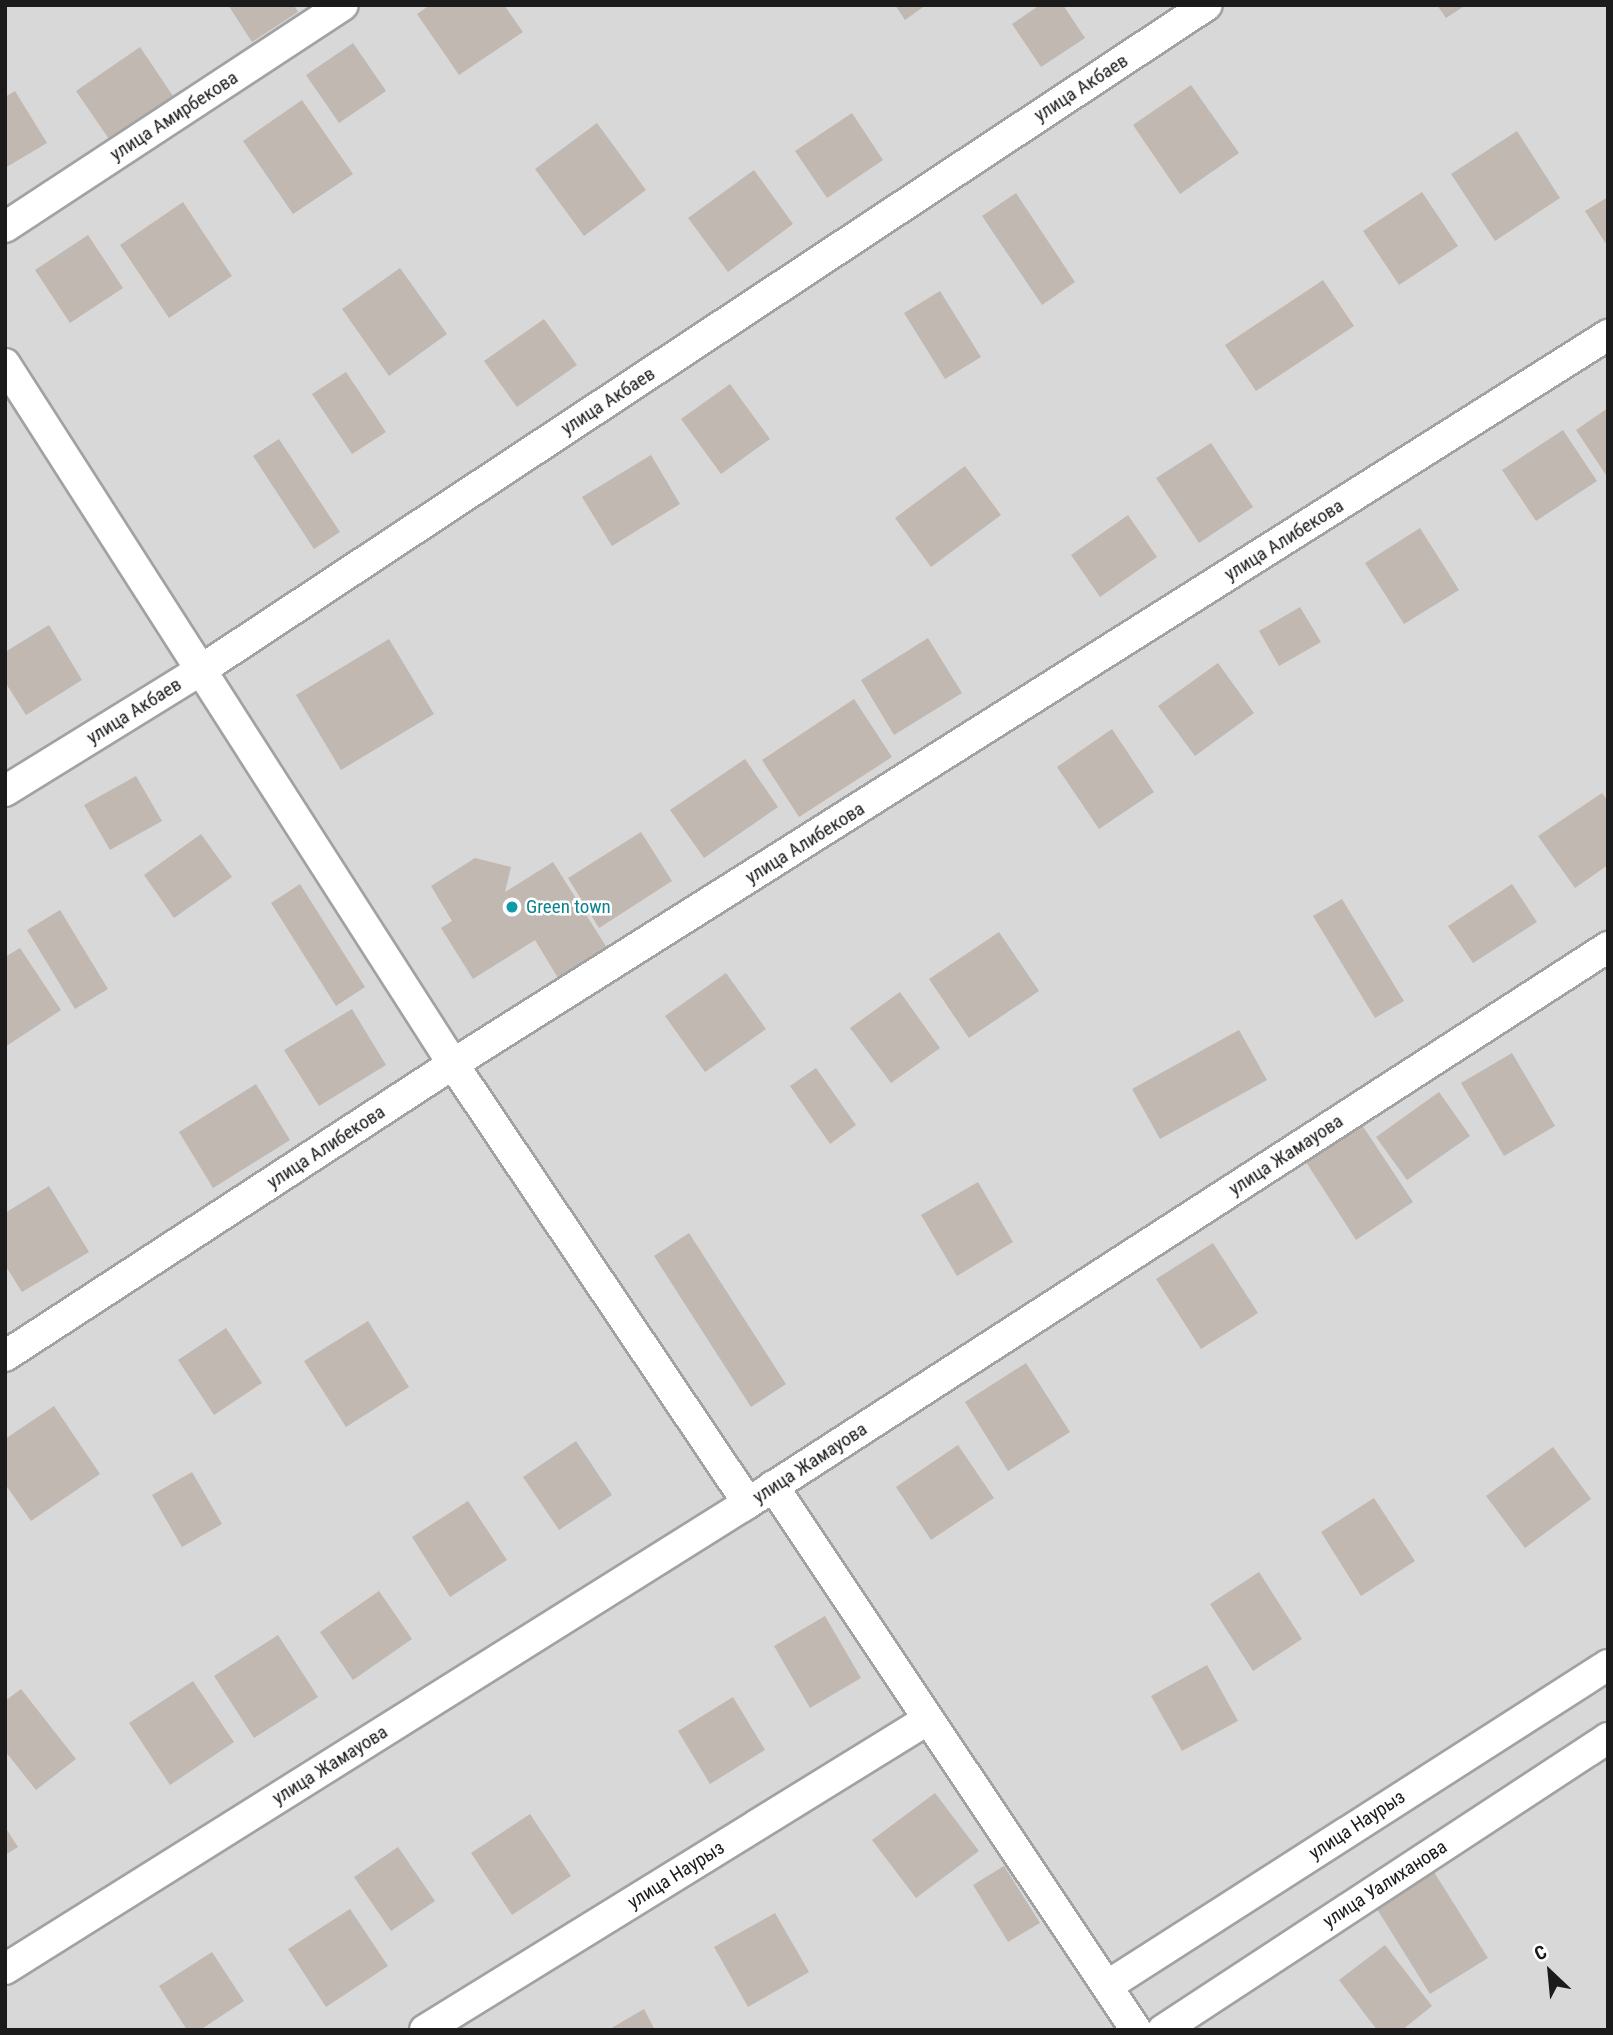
<!DOCTYPE html>
<html>
<head>
<meta charset="utf-8">
<style>
	body { margin:0 }
	#map { position:relative; width:1613px; height:2035px; overflow:hidden; background:#ece9e1; font-family:"Roboto Condensed",sans-serif }
	div>[style] { position:absolute }
	[style*='--x'] { left:calc(var(--x)*1px); top:calc(var(--y)*1px); width:calc(var(--w)*1px); rotate:calc(var(--a)*1deg) }
	.residential>* { inset:0; background:#d9d8d8 }
	.building>* { inset:0; background:#c0b8b1 }
	.roads { filter:drop-shadow(2px 0 #a2a2a2) drop-shadow(-2px 0 #a2a2a2) drop-shadow(0 2px #a2a2a2) drop-shadow(0 -2px #a2a2a2) }
	.street>* { height:30px; margin:-15px; padding:0 15px; transform-origin:15px; border-radius:15px; background:#fff }
	.dots>* { width:19px; height:19px; translate:-50% -50%; box-sizing:border-box; border:4px solid #fff; border-radius:50% }
	span { translate:-50% -50%; white-space:nowrap; text-align:center; line-height:1.15; -webkit-text-stroke:5px #fff; paint-order:stroke }
	.street-label { font-size:19px; color:#1b1b1b }
	.culture-label { font-size:19px; color:#0d838f }
	.left { translate:0 -50%; text-align:left }
	.frame { position:absolute; inset:0; border:7px solid #1b1b1b; pointer-events:none }
	.north { position:absolute; left:1515px; top:1937px; width:70px; height:70px; -webkit-text-stroke:5px #fff; paint-order:stroke; rotate:334deg; font-size:19px; font-weight:700; line-height:28px; text-align:center; color:#1b1b1b }
	.north::after { content:''; display:block; margin:auto; width:24px; height:32px; background:#1b1b1b; clip-path:polygon(50% 0,100% 100%,50% 72%,0 100%) }
</style>
</head>
<body>
<div id="map">
	<div class="residential">
		<div style="clip-path:polygon(5px 5px,1608px 5px,1608px 2030px,5px 2030px)"></div>
	</div>
	<div class="building">
		<div style="clip-path:polygon(228px 5px,294px 5px,298px 12px,252px 42px)"></div>
		<div style="clip-path:polygon(430px 5px,504px 5px,523px 32px,459px 75px,417px 14px)"></div>
		<div style="clip-path:polygon(895px 5px,926px 5px,905px 20px)"></div>
		<div style="clip-path:polygon(1040px 5px,1063px 5px,1085px 38px,1041px 67px,1012px 24px)"></div>
		<div style="clip-path:polygon(1437px 5px,1466px 5px,1446px 18px)"></div>
		<div style="clip-path:polygon(353px 43px,386px 91px,339px 123px,306px 75px)"></div>
		<div style="clip-path:polygon(140px 47px,173px 96px,109px 139px,76px 91px)"></div>
		<div style="clip-path:polygon(1191px 85px,1239px 153px,1180px 194px,1133px 125px)"></div>
		<div style="clip-path:polygon(15px 91px,47px 143px,5px 168px,5px 97px)"></div>
		<div style="clip-path:polygon(302px 100px,353px 174px,293px 214px,243px 141px)"></div>
		<div style="clip-path:polygon(852px 113px,883px 160px,827px 198px,795px 151px)"></div>
		<div style="clip-path:polygon(597px 123px,646px 190px,584px 236px,535px 169px)"></div>
		<div style="clip-path:polygon(1517px 131px,1560px 198px,1495px 241px,1451px 174px)"></div>
		<div style="clip-path:polygon(754px 170px,793px 224px,728px 272px,688px 218px)"></div>
		<div style="clip-path:polygon(1422px 192px,1458px 246px,1399px 285px,1363px 231px)"></div>
		<div style="clip-path:polygon(1016px 193px,1075px 282px,1042px 305px,982px 216px)"></div>
		<div style="clip-path:polygon(1608px 197px,1608px 247px,1585px 211px)"></div>
		<div style="clip-path:polygon(183px 202px,232px 276px,169px 318px,120px 245px)"></div>
		<div style="clip-path:polygon(88px 235px,123px 288px,70px 323px,35px 270px)"></div>
		<div style="clip-path:polygon(400px 268px,447px 334px,389px 376px,342px 309px)"></div>
		<div style="clip-path:polygon(1323px 280px,1354px 326px,1256px 391px,1225px 345px)"></div>
		<div style="clip-path:polygon(940px 291px,981px 357px,945px 379px,904px 313px)"></div>
		<div style="clip-path:polygon(544px 319px,577px 365px,517px 407px,484px 361px)"></div>
		<div style="clip-path:polygon(346px 372px,386px 432px,352px 454px,312px 394px)"></div>
		<div style="clip-path:polygon(730px 384px,770px 439px,721px 474px,681px 419px)"></div>
		<div style="clip-path:polygon(1608px 408px,1608px 474px,1606px 475px,1576px 430px)"></div>
		<div style="clip-path:polygon(1563px 430px,1597px 481px,1536px 521px,1502px 470px)"></div>
		<div style="clip-path:polygon(279px 439px,340px 532px,314px 549px,253px 456px)"></div>
		<div style="clip-path:polygon(1211px 443px,1253px 507px,1199px 543px,1156px 478px)"></div>
		<div style="clip-path:polygon(651px 455px,680px 504px,612px 546px,582px 497px)"></div>
		<div style="clip-path:polygon(965px 466px,1001px 515px,931px 567px,895px 518px)"></div>
		<div style="clip-path:polygon(1128px 515px,1157px 557px,1100px 597px,1071px 555px)"></div>
		<div style="clip-path:polygon(1420px 528px,1459px 590px,1404px 624px,1365px 563px)"></div>
		<div style="clip-path:polygon(1300px 607px,1321px 642px,1279px 666px,1259px 631px)"></div>
		<div style="clip-path:polygon(49px 625px,82px 680px,26px 715px,5px 682px,5px 652px)"></div>
		<div style="clip-path:polygon(928px 638px,962px 693px,894px 735px,861px 680px)"></div>
		<div style="clip-path:polygon(389px 639px,434px 714px,341px 770px,296px 695px)"></div>
		<div style="clip-path:polygon(1218px 663px,1254px 713px,1195px 756px,1158px 706px)"></div>
		<div style="clip-path:polygon(854px 699px,892px 757px,799px 817px,762px 760px)"></div>
		<div style="clip-path:polygon(1112px 729px,1154px 792px,1099px 829px,1057px 767px)"></div>
		<div style="clip-path:polygon(745px 759px,778px 807px,704px 858px,670px 810px)"></div>
		<div style="clip-path:polygon(136px 776px,162px 821px,110px 850px,84px 805px)"></div>
		<div style="clip-path:polygon(1602px 793px,1608px 801px,1608px 865px,1575px 888px,1538px 836px)"></div>
		<div style="clip-path:polygon(641px 832px,672px 881px,599px 928px,568px 878px)"></div>
		<div style="clip-path:polygon(201px 834px,232px 877px,174px 918px,144px 875px)"></div>
		<div style="clip-path:polygon(475px 858px,511px 867px,505px 892px,553px 862px,607px 948px,558px 978px,535px 940px,473px 979px,441px 928px,452px 921px,431px 886px)"></div>
		<div style="clip-path:polygon(300px 884px,365px 987px,336px 1006px,271px 903px)"></div>
		<div style="clip-path:polygon(1512px 884px,1537px 922px,1473px 963px,1448px 926px)"></div>
		<div style="clip-path:polygon(1342px 899px,1404px 1001px,1375px 1018px,1313px 916px)"></div>
		<div style="clip-path:polygon(60px 910px,108px 989px,75px 1009px,27px 930px)"></div>
		<div style="clip-path:polygon(999px 932px,1039px 991px,969px 1038px,929px 979px)"></div>
		<div style="clip-path:polygon(20px 948px,61px 1010px,5px 1047px,5px 957px)"></div>
		<div style="clip-path:polygon(726px 973px,766px 1029px,705px 1072px,665px 1016px)"></div>
		<div style="clip-path:polygon(900px 992px,940px 1048px,891px 1083px,850px 1028px)"></div>
		<div style="clip-path:polygon(352px 1009px,386px 1065px,319px 1106px,284px 1050px)"></div>
		<div style="clip-path:polygon(1239px 1030px,1267px 1080px,1160px 1139px,1132px 1089px)"></div>
		<div style="clip-path:polygon(1512px 1053px,1555px 1126px,1504px 1156px,1461px 1083px)"></div>
		<div style="clip-path:polygon(816px 1068px,856px 1125px,830px 1144px,790px 1086px)"></div>
		<div style="clip-path:polygon(256px 1084px,290px 1140px,213px 1188px,179px 1132px)"></div>
		<div style="clip-path:polygon(1439px 1092px,1470px 1136px,1407px 1180px,1376px 1137px)"></div>
		<div style="clip-path:polygon(1362px 1125px,1413px 1202px,1356px 1240px,1306px 1162px)"></div>
		<div style="clip-path:polygon(978px 1182px,1013px 1242px,957px 1276px,921px 1215px)"></div>
		<div style="clip-path:polygon(49px 1186px,89px 1252px,22px 1292px,5px 1265px,5px 1213px)"></div>
		<div style="clip-path:polygon(689px 1233px,786px 1384px,751px 1407px,654px 1256px)"></div>
		<div style="clip-path:polygon(1213px 1243px,1258px 1313px,1201px 1349px,1156px 1279px)"></div>
		<div style="clip-path:polygon(368px 1321px,409px 1387px,346px 1427px,304px 1361px)"></div>
		<div style="clip-path:polygon(226px 1328px,262px 1383px,214px 1415px,178px 1360px)"></div>
		<div style="clip-path:polygon(1026px 1363px,1070px 1432px,1008px 1471px,965px 1402px)"></div>
		<div style="clip-path:polygon(54px 1406px,100px 1474px,31px 1521px,5px 1484px,5px 1439px)"></div>
		<div style="clip-path:polygon(576px 1441px,612px 1495px,559px 1530px,523px 1477px)"></div>
		<div style="clip-path:polygon(958px 1445px,994px 1498px,931px 1540px,896px 1487px)"></div>
		<div style="clip-path:polygon(1553px 1447px,1591px 1499px,1525px 1548px,1486px 1496px)"></div>
		<div style="clip-path:polygon(192px 1472px,222px 1524px,182px 1547px,152px 1495px)"></div>
		<div style="clip-path:polygon(1374px 1498px,1415px 1561px,1361px 1596px,1321px 1532px)"></div>
		<div style="clip-path:polygon(468px 1501px,507px 1560px,450px 1597px,412px 1537px)"></div>
		<div style="clip-path:polygon(1259px 1572px,1302px 1639px,1253px 1671px,1210px 1604px)"></div>
		<div style="clip-path:polygon(379px 1591px,412px 1639px,353px 1680px,320px 1632px)"></div>
		<div style="clip-path:polygon(825px 1616px,861px 1678px,810px 1708px,774px 1646px)"></div>
		<div style="clip-path:polygon(278px 1635px,318px 1697px,254px 1738px,214px 1676px)"></div>
		<div style="clip-path:polygon(1207px 1665px,1238px 1721px,1182px 1751px,1151px 1696px)"></div>
		<div style="clip-path:polygon(193px 1681px,234px 1742px,170px 1785px,129px 1723px)"></div>
		<div style="clip-path:polygon(21px 1689px,76px 1759px,36px 1790px,5px 1751px,5px 1701px)"></div>
		<div style="clip-path:polygon(733px 1697px,765px 1750px,710px 1784px,678px 1731px)"></div>
		<div style="clip-path:polygon(935px 1793px,979px 1851px,916px 1898px,872px 1840px)"></div>
		<div style="clip-path:polygon(530px 1814px,571px 1876px,512px 1915px,471px 1853px)"></div>
		<div style="clip-path:polygon(5px 1827px,18px 1847px,5px 1855px)"></div>
		<div style="clip-path:polygon(398px 1847px,435px 1901px,391px 1931px,354px 1877px)"></div>
		<div style="clip-path:polygon(1004px 1866px,1040px 1923px,1008px 1942px,973px 1885px)"></div>
		<div style="clip-path:polygon(1434px 1872px,1488px 1958px,1430px 1994px,1377px 1909px)"></div>
		<div style="clip-path:polygon(350px 1909px,388px 1966px,326px 2007px,288px 1949px)"></div>
		<div style="clip-path:polygon(775px 1913px,809px 1972px,748px 2007px,714px 1947px)"></div>
		<div style="clip-path:polygon(1385px 1945px,1432px 2006px,1402px 2030px,1377px 2030px,1339px 1980px)"></div>
		<div style="clip-path:polygon(212px 1952px,244px 2001px,200px 2030px,187px 2030px,159px 1986px)"></div>
		<div style="clip-path:polygon(644px 2009px,655px 2030px,608px 2030px)"></div>
	</div>
	<div class="roads">
		<div class="street">
			<div style="--x:5;--y:227;--w:404;--a:-33.3"></div>
			<div style="--x:5;--y:364;--w:831;--a:57.38"></div>
			<div style="--x:453;--y:1064;--w:529;--a:56.1"></div>
			<div style="--x:5;--y:791;--w:234;--a:-31.7"></div>
			<div style="--x:204;--y:668;--w:1202;--a:-33.47"></div>
			<div style="--x:5;--y:1356;--w:535;--a:-33.1"></div>
			<div style="--x:453;--y:1064;--w:1366;--a:-32.26"></div>
			<div style="--x:773;--y:1486;--w:654;--a:56.29"></div>
			<div style="--x:5;--y:1969;--w:877;--a:-32.1"></div>
			<div style="--x:748;--y:1503;--w:1024;--a:-32.88"></div>
			<div style="--x:1107;--y:1986;--w:595;--a:-32.65"></div>
			<div style="--x:425;--y:2030;--w:590;--a:-31.7"></div>
			<div style="--x:1163;--y:2030;--w:532;--a:-33.27"></div>
		</div>
	</div>
	<div class="dots">
		<div style="left:512px;top:907px;background:#0f9aa8"></div>
	</div>
	<div class="street-label">
		<span style="left:1081px;top:88px;rotate:-33deg">улица Акбаев</span>
		<span style="left:174px;top:116px;rotate:-33deg">улица Амирбекова</span>
		<span style="left:608px;top:401px;rotate:-33deg">улица Акбаев</span>
		<span style="left:1284px;top:540px;rotate:-32deg">улица Алибекова</span>
		<span style="left:134px;top:711px;rotate:-32deg">улица Акбаев</span>
		<span style="left:805px;top:843px;rotate:-32deg">улица Алибекова</span>
		<span style="left:326px;top:1147px;rotate:-33deg">улица Алибекова</span>
		<span style="left:1286px;top:1155px;rotate:-33deg">улица Жамауова</span>
		<span style="left:810px;top:1463px;rotate:-33deg">улица Жамауова</span>
		<span style="left:330px;top:1765px;rotate:-32deg">улица Жамауова</span>
		<span style="left:1357px;top:1825px;rotate:-33deg">улица Наурыз</span>
		<span style="left:676px;top:1875px;rotate:-32deg">улица Наурыз</span>
		<span style="left:1385px;top:1884px;rotate:-33deg">улица Уалиханова</span>
	</div>
	<div class="culture-label">
		<span class="left" style="left:526px;top:907px">Green town</span>
	</div>
	<div class="frame"></div>
	<div class="north">С</div>
</div>
</body>
</html>
